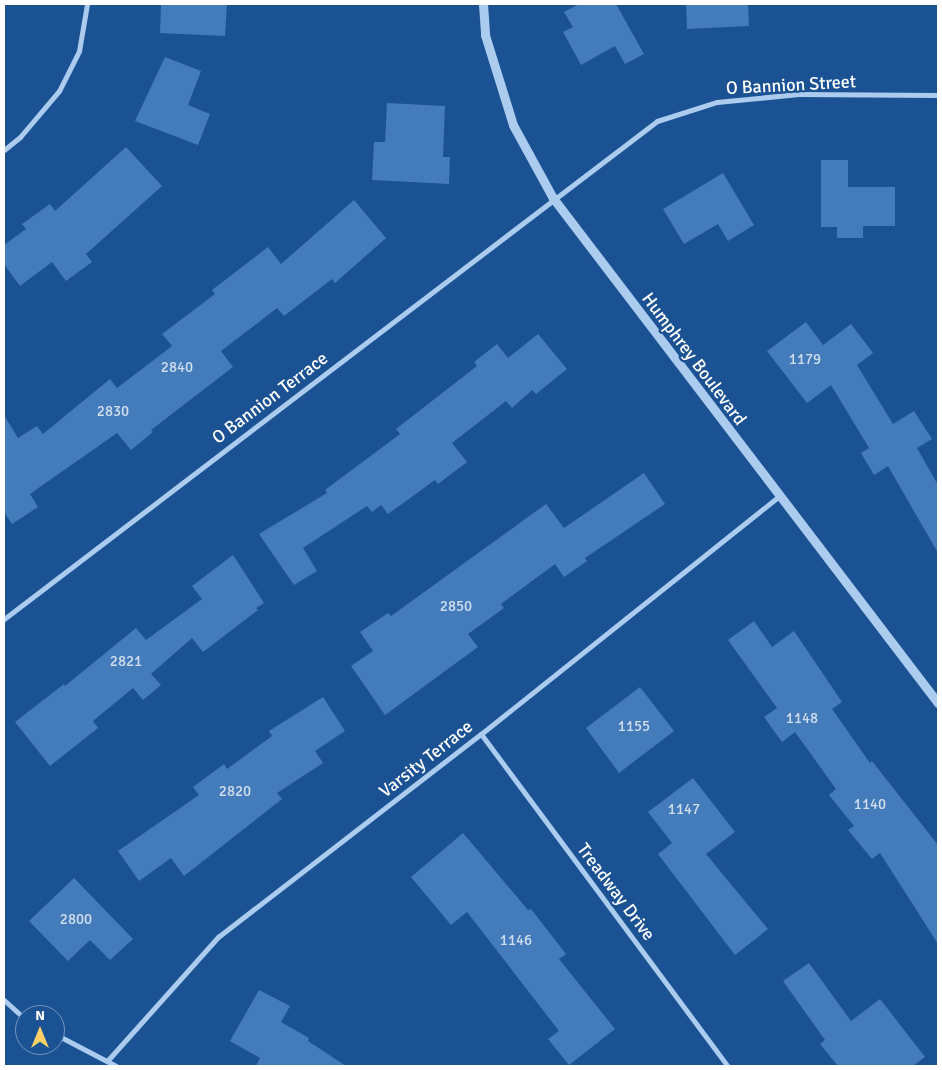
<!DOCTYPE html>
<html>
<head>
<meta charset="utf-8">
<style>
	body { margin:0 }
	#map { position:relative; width:942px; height:1070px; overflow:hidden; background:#1b5293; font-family:Signika,sans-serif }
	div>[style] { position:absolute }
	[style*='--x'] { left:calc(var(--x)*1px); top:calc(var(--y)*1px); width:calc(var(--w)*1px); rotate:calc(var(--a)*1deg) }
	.building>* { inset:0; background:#447bba }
	.minor>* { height:5px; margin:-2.5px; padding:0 2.5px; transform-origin:2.5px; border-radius:2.5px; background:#acccef }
	.tertiary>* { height:9px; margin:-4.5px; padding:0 4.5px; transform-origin:4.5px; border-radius:4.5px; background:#acccef }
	span { translate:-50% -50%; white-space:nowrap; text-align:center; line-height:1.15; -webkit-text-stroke:4.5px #1b5293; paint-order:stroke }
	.number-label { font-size:15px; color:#d0deee }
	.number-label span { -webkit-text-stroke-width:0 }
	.street-label { font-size:18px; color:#fff }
	.frame { position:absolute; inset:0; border:5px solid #fff; pointer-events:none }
	.north { position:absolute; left:15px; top:1005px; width:50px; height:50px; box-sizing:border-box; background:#1b5293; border:1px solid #7697be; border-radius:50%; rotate:0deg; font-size:14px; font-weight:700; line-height:20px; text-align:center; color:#fff }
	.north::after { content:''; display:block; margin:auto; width:18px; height:22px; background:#ffd16a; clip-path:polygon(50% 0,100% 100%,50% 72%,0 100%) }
</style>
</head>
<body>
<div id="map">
	<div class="building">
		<div style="clip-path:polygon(187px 4px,227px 4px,225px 36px,160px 33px,161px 5px)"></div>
		<div style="clip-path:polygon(579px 4px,616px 4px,644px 54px,625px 64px,615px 46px,581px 65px,563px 32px,573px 27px,564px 12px)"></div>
		<div style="clip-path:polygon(686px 4px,748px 4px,749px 26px,687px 29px)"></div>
		<div style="clip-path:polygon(165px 57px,201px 71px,188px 105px,210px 114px,198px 145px,135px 121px)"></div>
		<div style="clip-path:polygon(387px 103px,445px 106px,443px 157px,450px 157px,449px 184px,372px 180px,374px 142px,385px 142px)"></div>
		<div style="clip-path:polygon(126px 147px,162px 186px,86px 254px,92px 262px,66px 281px,52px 262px,20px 286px,4px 264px,4px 245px,26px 229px,22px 224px,50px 204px,55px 211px)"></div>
		<div style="clip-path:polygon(821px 160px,848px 160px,848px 187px,895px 187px,895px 226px,863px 226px,863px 238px,837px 238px,837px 227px,821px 227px)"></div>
		<div style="clip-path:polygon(723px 173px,754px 225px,728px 241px,718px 224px,684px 244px,663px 209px)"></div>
		<div style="clip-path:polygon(354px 200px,386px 238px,335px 283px,332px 279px,284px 316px,277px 308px,221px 351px,233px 367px,151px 430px,153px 432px,131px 450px,117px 433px,30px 494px,38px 507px,12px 524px,4px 512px,4px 415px,18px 438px,37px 426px,43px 434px,110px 379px,117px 388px,172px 346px,162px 334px,215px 294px,212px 290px,268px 247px,281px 264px)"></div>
		<div style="clip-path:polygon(806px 322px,823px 345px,851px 324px,873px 353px,857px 365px,893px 424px,914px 411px,932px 439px,917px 448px,938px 485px,938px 553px,888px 466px,874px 475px,861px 453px,869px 448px,831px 385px,807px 403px,767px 351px)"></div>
		<div style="clip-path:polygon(538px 334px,567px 369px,536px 394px,532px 390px,512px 408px,506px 401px,452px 443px,467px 462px,438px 484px,435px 480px,388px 514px,381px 505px,372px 512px,367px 506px,303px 548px,317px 571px,294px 585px,259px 534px,327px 493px,325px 490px,400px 434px,396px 429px,477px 366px,474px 362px,497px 344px,508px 358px)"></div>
		<div style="clip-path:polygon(644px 473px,665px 504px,585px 558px,587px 561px,564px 577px,555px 564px,501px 604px,504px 608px,468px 634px,478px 647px,385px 715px,351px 666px,373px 651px,360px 632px,388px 613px,391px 616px,546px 504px,564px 528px)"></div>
		<div style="clip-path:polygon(233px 555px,264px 603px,256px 608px,258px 610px,203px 652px,192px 638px,151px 674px,161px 685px,143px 700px,133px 688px,93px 721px,98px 728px,50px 766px,15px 722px,64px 684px,65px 686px,136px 628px,146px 640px,202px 599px,192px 586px)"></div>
		<div style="clip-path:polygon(754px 621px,772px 647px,794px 631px,842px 702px,832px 709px,870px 763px,872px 761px,938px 845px,938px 944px,880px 853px,872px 859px,848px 830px,854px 826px,829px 795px,836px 789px,795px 732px,782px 742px,764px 717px,777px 708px,728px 640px)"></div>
		<div style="clip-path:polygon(640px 687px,674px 731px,619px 773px,586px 728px)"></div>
		<div style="clip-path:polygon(323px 697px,345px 731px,315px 751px,323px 763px,277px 793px,282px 799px,184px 876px,171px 858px,139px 881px,118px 851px,199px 795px,193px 787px,224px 764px,227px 769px,272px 736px,269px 731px)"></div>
		<div style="clip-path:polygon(693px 778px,735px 832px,706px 854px,768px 929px,735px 955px,658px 854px,672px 843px,648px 812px)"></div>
		<div style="clip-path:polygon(463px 833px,528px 910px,531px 909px,566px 954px,559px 959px,615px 1029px,569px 1065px,548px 1039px,559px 1031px,467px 912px,451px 925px,411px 877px)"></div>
		<div style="clip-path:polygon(74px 878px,133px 939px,110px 960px,90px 940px,68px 961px,29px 921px)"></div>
		<div style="clip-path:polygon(809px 963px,851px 1021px,880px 999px,925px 1057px,913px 1066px,838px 1066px,820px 1044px,825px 1040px,783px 981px)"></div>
		<div style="clip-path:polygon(259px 990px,290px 1006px,281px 1022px,309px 1038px,308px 1041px,346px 1066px,256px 1066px,260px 1058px,230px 1041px)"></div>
	</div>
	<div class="minor">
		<div style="--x:4;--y:150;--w:21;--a:-39"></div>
		<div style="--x:20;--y:137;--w:60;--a:-49.7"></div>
		<div style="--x:59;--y:91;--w:45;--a:-63.4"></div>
		<div style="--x:79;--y:51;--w:48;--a:-80.3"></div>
		<div style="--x:4;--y:619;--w:821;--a:-37.33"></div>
		<div style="--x:657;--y:121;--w:63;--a:-17.6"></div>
		<div style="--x:717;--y:102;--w:82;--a:-5.6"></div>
		<div style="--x:799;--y:94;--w:139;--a:0.4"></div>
		<div style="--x:481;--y:734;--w:414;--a:53.4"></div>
		<div style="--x:4;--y:1000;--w:28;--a:42"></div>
		<div style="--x:55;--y:1034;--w:69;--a:27.7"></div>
		<div style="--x:108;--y:1060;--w:165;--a:-48.2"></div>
		<div style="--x:218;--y:937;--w:332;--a:-37.7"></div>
		<div style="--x:481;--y:734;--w:380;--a:-38.6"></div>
	</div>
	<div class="tertiary">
		<div style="--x:483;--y:4;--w:31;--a:86"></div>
		<div style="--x:485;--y:35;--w:94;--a:72.7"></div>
		<div style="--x:513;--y:125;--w:83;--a:61.3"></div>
		<div style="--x:553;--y:198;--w:635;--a:52.68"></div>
	</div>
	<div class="number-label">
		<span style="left:805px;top:360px">1179</span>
		<span style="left:177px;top:368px">2840</span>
		<span style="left:113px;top:412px">2830</span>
		<span style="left:456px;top:607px">2850</span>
		<span style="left:126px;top:662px">2821</span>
		<span style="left:802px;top:719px">1148</span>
		<span style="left:634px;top:727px">1155</span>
		<span style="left:235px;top:792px">2820</span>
		<span style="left:870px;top:805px">1140</span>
		<span style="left:684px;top:810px">1147</span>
		<span style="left:76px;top:920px">2800</span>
		<span style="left:516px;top:941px">1146</span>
	</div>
	<div class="street-label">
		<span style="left:791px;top:85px;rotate:-3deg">O Bannion Street</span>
		<span style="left:694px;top:359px;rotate:53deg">Humphrey Boulevard</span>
		<span style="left:270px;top:398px;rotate:-37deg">O Bannion Terrace</span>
		<span style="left:426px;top:759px;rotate:-38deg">Varsity Terrace</span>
		<span style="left:616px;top:892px;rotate:53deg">Treadway Drive</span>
	</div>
	<div class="frame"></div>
	<div class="north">N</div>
</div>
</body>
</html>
